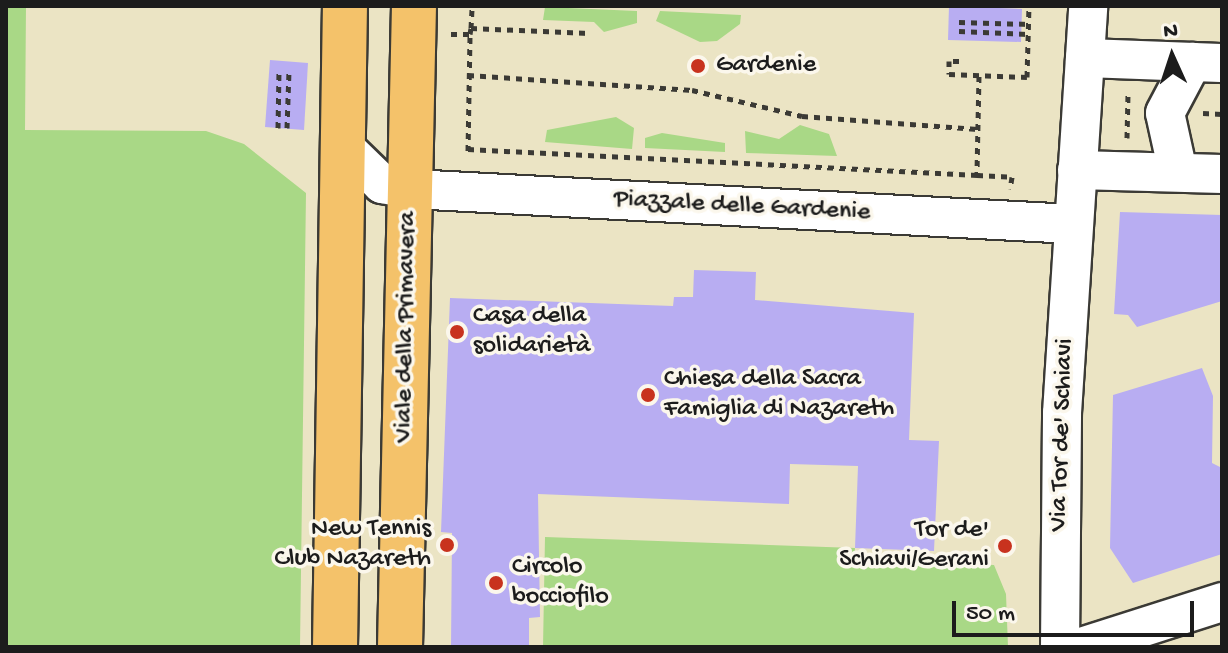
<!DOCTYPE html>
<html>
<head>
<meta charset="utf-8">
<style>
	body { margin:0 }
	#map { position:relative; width:1228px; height:653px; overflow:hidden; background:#ebe4c4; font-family:"Gochi Hand",sans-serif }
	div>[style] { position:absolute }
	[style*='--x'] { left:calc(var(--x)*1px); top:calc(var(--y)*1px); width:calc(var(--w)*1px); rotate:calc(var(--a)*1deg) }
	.green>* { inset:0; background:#a9d886 }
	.building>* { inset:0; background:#b8adf2 }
	.path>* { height:5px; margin-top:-2.5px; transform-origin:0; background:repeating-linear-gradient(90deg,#3b3a35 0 6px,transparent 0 12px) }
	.roads { filter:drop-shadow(2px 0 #3b3a35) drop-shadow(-2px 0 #3b3a35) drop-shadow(0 2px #3b3a35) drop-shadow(0 -2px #3b3a35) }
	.minor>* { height:38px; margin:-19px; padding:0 19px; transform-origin:19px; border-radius:19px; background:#fff }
	.major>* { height:44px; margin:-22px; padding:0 22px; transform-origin:22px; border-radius:22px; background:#f4c26a }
	.dots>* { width:22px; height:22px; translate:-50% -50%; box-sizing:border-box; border:4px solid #fbf7ec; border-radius:50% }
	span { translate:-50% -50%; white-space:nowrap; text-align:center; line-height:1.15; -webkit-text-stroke:7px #fbf7ec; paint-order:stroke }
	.poi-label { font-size:26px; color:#1c1c1c }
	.left { translate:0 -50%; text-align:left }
	.right { translate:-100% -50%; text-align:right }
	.street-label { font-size:26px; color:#1c1c1c }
	.frame { position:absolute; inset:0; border:8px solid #1c1c1c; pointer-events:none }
	.north { position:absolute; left:1132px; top:16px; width:80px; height:80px; -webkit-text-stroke:6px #fbf7ec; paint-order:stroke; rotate:357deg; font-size:22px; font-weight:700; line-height:32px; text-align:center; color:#1c1c1c }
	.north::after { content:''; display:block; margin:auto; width:28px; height:36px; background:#1c1c1c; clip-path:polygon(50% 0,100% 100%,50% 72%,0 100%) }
	.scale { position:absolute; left:952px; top:601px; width:242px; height:36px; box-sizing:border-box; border:4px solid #1c1c1c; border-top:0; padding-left:10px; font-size:24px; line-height:28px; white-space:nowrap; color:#1c1c1c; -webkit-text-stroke:6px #fbf7ec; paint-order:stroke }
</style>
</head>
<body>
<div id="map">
	<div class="green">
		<div style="clip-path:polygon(6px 6px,26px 6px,25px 130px,206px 131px,244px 144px,306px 193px,300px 647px,6px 647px)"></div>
		<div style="clip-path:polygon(545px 7px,637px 11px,637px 23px,604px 32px,594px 22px,543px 20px)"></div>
		<div style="clip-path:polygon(660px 11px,741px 15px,740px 24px,717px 41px,700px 42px,656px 21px)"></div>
		<div style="clip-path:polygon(616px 117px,634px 128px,632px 149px,545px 142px,547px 130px)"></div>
		<div style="clip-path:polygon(800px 125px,829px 134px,837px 156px,746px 153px,745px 131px,779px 139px)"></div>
		<div style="clip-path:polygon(662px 133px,725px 143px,725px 152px,645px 148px,645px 138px)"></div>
		<div style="clip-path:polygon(545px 537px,855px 548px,854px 560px,994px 565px,1006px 594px,1008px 647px,543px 647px)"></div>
	</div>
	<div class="building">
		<div style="clip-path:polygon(949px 6px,1022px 9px,1021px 42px,948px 40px)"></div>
		<div style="clip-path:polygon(270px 60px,308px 63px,304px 130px,265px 127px)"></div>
		<div style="clip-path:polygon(1120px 212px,1222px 215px,1222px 301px,1137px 327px,1128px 315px,1114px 314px)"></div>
		<div style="clip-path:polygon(694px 270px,756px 272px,755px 300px,914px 313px,909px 440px,939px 441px,934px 551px,855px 548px,858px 466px,790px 464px,789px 504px,538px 494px,540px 617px,529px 618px,529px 647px,451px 647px,452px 533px,441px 532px,450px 298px,673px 306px,674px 297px,693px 297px)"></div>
		<div style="clip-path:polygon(1202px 368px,1213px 396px,1212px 463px,1222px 468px,1222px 554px,1133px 583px,1110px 548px,1113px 395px)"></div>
	</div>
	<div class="path">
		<div style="--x:959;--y:22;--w:70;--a:1.6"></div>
		<div style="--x:471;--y:28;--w:22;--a:-87"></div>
		<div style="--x:959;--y:31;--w:69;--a:2.5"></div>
		<div style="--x:451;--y:34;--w:19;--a:0"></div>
		<div style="--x:470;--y:34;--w:6;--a:-81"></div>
		<div style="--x:471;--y:28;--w:118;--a:2.4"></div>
		<div style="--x:959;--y:61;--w:10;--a:180"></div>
		<div style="--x:949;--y:61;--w:13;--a:90"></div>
		<div style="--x:949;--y:74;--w:78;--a:2.2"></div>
		<div style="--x:1027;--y:77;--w:71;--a:-88.4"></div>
		<div style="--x:468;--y:75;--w:225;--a:3.8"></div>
		<div style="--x:692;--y:90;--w:113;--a:13.3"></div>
		<div style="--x:802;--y:116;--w:176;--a:4.2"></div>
		<div style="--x:979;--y:76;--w:99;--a:91.2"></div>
		<div style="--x:977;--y:175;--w:35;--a:3"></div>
		<div style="--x:1012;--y:177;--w:12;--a:99"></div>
		<div style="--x:1203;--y:113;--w:19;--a:3"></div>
		<div style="--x:278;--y:128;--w:57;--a:-89"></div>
		<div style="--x:287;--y:128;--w:58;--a:-88"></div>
		<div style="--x:1127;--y:138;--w:45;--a:-88.7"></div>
		<div style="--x:468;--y:149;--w:510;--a:2.92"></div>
		<div style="--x:468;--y:151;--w:117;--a:-89"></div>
	</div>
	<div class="roads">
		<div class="minor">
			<div style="--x:1085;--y:58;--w:137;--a:2.1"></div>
			<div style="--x:340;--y:143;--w:59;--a:44.3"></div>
			<div style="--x:382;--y:184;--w:29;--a:10"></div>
			<div style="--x:411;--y:189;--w:663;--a:3.03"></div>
			<div style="--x:1077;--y:170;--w:145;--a:1.6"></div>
			<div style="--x:1178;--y:172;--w:60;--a:-102.4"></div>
			<div style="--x:1165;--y:113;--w:58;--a:-62.1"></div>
			<div style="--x:1060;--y:647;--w:234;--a:-89.5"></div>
			<div style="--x:1062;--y:413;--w:408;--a:-86.3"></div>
			<div style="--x:1081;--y:647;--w:148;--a:-17.7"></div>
		</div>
		<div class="major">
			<div style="--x:335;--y:647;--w:641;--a:-89.11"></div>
			<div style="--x:400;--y:647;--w:641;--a:-88.75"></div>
		</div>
	</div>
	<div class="dots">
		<div style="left:698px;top:66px;background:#c8321e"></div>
		<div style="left:457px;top:332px;background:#c8321e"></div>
		<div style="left:648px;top:395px;background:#c8321e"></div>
		<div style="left:447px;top:545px;background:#c8321e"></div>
		<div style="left:1005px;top:546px;background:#c8321e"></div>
		<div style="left:496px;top:583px;background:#c8321e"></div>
	</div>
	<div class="poi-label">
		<span class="left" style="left:716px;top:66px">Gardenie</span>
		<span class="left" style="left:473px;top:332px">Casa della<br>solidarietà</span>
		<span class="left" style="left:664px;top:395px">Chiesa della Sacra<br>Famiglia di Nazareth</span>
		<span class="right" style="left:431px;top:545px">New Tennis<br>Club Nazareth</span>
		<span class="right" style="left:989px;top:546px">Tor de'<br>Schiavi/Gerani</span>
		<span class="left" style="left:512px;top:583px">Circolo<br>bocciofilo</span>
	</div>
	<div class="street-label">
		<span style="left:742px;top:207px;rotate:3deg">Piazzale delle Gardenie</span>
		<span style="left:407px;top:327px;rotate:-89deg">Viale della Primavera</span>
		<span style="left:1063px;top:435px;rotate:-88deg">Via Tor de' Schiavi</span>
	</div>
	<div class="frame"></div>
	<div class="north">N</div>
	<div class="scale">50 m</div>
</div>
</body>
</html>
